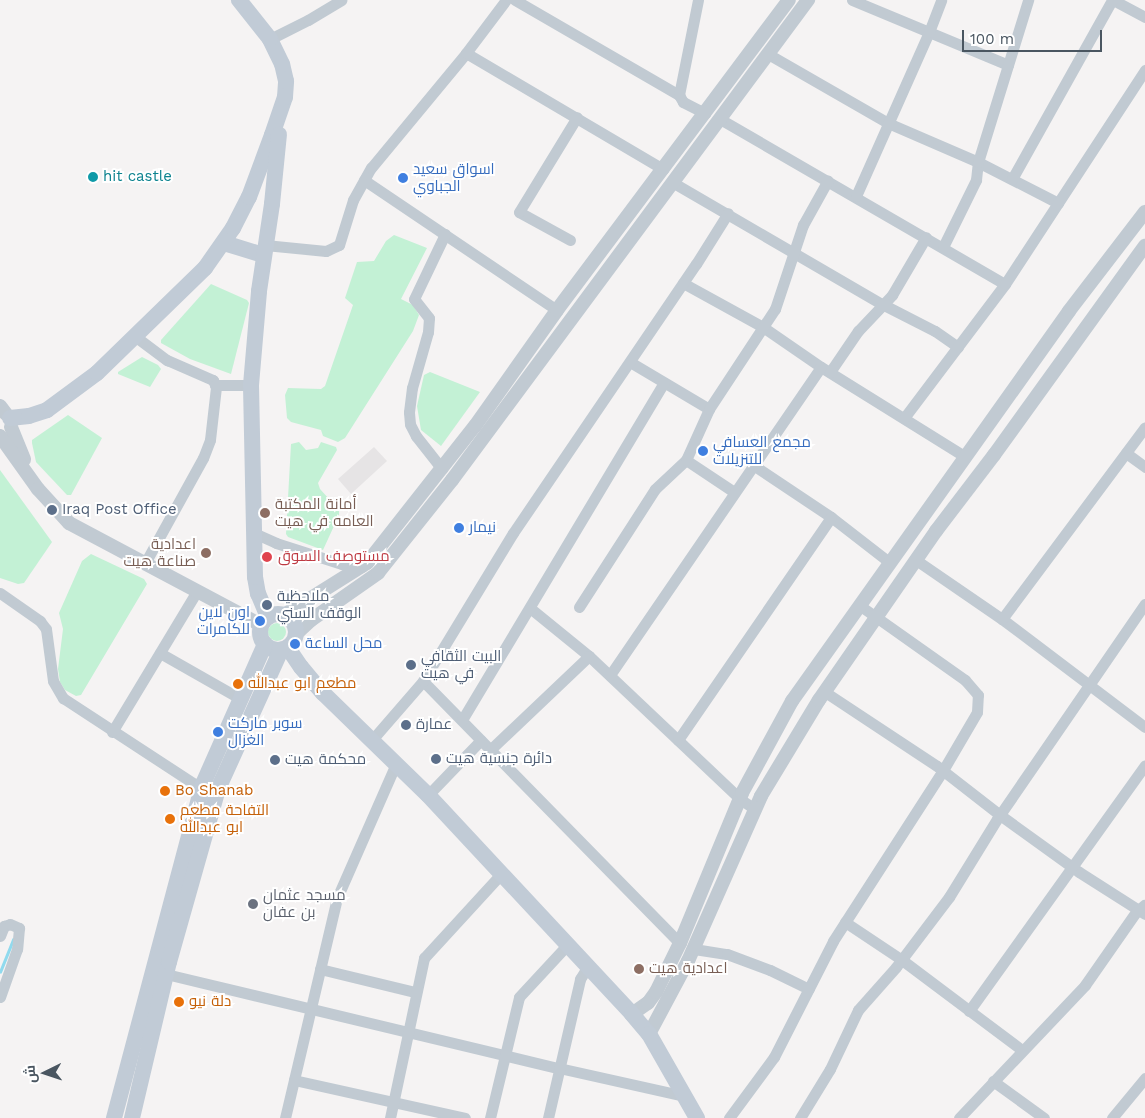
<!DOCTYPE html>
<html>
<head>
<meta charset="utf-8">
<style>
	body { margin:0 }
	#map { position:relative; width:1145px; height:1118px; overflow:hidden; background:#f5f3f3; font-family:"Work Sans",Cairo,sans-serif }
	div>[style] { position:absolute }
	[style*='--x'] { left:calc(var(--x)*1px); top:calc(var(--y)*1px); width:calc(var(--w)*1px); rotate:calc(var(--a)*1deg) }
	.education>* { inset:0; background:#e6e4e5 }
	.green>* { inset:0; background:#c3f1d5 }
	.round { border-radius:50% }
	.stream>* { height:2.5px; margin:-1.25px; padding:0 1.25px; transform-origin:1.25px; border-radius:1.25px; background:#90daee }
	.minor>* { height:11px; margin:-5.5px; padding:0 5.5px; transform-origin:5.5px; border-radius:5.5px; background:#c1cad2 }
	.tertiary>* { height:14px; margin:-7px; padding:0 7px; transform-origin:7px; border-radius:7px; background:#c1cad2 }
	.secondary>* { height:16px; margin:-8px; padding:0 8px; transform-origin:8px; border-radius:8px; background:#c1cbd6 }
	.secondary>.ring { margin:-8px; padding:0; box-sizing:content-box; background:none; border:16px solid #c1cbd6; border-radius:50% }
	.dots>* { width:14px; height:14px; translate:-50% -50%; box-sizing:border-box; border:2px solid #fff; border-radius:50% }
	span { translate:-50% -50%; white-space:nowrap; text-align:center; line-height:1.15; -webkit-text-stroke:4px #fff; paint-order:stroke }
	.shop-label { font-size:15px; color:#366cbe }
	.left { translate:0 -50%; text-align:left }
	.right { translate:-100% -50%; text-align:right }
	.culture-label { font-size:15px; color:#0d838f }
	.education-label { font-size:15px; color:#785e54 }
	.service-label { font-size:15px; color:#4e5e75 }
	.health-label { font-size:15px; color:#be3a42 }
	.food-label { font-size:15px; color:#c56008 }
	.worship-label { font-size:15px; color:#5b616d }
	.north { position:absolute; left:20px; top:1048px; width:50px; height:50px; -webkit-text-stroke:4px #fff; paint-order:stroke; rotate:266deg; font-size:14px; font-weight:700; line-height:20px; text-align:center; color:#4a5661 }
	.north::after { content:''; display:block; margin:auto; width:18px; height:22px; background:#4a5661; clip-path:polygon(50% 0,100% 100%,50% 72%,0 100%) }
	.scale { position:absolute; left:962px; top:30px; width:140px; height:22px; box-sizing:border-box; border:2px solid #4a5661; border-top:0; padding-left:6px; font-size:15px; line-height:18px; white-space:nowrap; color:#4a5661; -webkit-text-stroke:4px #fff; paint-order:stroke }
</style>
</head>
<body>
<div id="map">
	<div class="education">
		<div style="clip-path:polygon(374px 447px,387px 461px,351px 494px,338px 479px)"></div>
	</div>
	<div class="green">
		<div style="clip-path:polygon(394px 235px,427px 248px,401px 299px,413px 305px,419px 315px,413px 331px,345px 438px,338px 442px,323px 436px,321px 430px,291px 422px,287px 418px,285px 395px,288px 388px,321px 389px,325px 386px,353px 305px,345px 298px,357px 262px,374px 261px,386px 241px)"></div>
		<div style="clip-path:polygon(211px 284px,247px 300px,249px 303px,231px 374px,190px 359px,161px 343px,161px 340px)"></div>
		<div style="clip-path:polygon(142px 357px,158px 365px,161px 369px,150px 387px,118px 374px,118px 372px)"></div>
		<div style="clip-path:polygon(430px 372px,480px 392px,441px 446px,421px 430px,417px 406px,424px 375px)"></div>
		<div style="clip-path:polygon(68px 415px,102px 438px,71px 495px,67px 495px,36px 462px,32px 443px,32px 440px)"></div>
		<div style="clip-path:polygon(299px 442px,306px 450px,318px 448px,321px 442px,336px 447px,337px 450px,318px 483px,320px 489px,339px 510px,339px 515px,323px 550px,288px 537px,286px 534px,291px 444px)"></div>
		<div style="clip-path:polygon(0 470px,52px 542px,24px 583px,18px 584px,0 578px)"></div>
		<div style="clip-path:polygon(91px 554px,144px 579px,147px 584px,81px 695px,76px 696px,65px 690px,60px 682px,58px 669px,63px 629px,59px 613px,82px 561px)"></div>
		<div class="round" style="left:268px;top:623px;width:18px;height:18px"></div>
	</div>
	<div class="stream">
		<div style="--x:0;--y:972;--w:35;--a:-68"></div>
	</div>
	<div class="minor">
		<div style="--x:515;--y:0;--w:190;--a:30.1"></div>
		<div style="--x:679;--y:95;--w:8;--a:60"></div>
		<div style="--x:683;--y:102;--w:25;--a:27"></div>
		<div style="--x:852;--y:0;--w:169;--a:22.6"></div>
		<div style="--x:1113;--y:0;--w:36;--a:28"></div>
		<div style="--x:270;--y:39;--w:42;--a:-26.6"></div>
		<div style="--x:308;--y:20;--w:39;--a:-31"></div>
		<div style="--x:466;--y:53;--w:229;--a:30.5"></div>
		<div style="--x:768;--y:54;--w:138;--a:29.9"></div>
		<div style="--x:888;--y:123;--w:98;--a:23.4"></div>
		<div style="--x:978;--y:162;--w:90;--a:27.1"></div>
		<div style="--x:679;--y:95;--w:97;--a:-78.7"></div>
		<div style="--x:720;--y:119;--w:329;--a:30.1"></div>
		<div style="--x:1012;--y:179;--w:205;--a:-60.8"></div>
		<div style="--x:364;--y:180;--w:233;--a:34"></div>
		<div style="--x:672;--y:182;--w:243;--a:30.2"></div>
		<div style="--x:882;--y:304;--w:59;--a:27"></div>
		<div style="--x:935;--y:331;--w:28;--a:35"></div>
		<div style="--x:856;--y:196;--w:180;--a:-66"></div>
		<div style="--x:929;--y:32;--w:34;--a:-69"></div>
		<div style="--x:570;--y:240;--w:58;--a:-151.2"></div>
		<div style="--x:519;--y:212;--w:111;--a:-58.6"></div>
		<div style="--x:265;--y:245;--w:61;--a:5.6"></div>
		<div style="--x:326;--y:251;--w:14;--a:-25"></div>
		<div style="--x:339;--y:245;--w:47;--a:-72.7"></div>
		<div style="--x:353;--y:200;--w:37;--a:-61"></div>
		<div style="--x:371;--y:168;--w:149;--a:-50.4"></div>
		<div style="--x:466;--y:53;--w:66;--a:-53"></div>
		<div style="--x:943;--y:247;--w:75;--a:-63.8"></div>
		<div style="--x:976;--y:180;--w:18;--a:-84"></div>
		<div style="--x:978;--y:162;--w:170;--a:-72.8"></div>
		<div style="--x:683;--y:283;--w:91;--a:28.8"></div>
		<div style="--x:763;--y:327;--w:70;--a:34.6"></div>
		<div style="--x:821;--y:367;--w:168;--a:31.9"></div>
		<div style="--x:136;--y:337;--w:39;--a:37"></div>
		<div style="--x:167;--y:360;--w:50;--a:23.5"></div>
		<div style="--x:213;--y:380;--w:8;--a:67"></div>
		<div style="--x:216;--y:387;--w:53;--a:96.5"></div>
		<div style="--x:210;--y:440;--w:19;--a:111"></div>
		<div style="--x:203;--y:458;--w:120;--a:118.9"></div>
		<div style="--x:630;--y:362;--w:92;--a:30.7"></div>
		<div style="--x:830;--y:372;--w:50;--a:-55.7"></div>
		<div style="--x:858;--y:331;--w:50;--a:-46.6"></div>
		<div style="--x:892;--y:295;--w:67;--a:-59.6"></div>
		<div style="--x:215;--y:385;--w:36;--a:0"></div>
		<div style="--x:904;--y:418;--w:168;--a:-53"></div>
		<div style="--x:1005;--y:284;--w:256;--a:-56.8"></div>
		<div style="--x:1126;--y:453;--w:24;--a:36"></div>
		<div style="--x:686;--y:460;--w:58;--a:33.7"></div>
		<div style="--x:753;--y:465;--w:94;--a:33.7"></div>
		<div style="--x:831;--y:517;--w:73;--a:37.8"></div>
		<div style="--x:442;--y:469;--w:42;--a:-128.2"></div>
		<div style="--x:416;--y:436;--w:13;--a:-117"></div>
		<div style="--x:410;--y:424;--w:12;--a:-95"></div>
		<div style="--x:409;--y:412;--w:24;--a:-83"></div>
		<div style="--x:412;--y:388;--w:58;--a:-74.1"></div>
		<div style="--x:428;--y:332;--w:14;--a:-86"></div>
		<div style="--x:429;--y:318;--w:24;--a:-128"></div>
		<div style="--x:414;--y:299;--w:72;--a:-64.5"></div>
		<div style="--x:254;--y:533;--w:24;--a:24"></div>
		<div style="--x:276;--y:543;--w:69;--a:17.7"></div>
		<div style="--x:342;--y:564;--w:20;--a:9"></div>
		<div style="--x:916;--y:560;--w:104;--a:34.5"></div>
		<div style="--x:1002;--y:619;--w:179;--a:37.1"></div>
		<div style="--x:0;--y:593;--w:49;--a:35"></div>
		<div style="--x:40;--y:621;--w:10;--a:53"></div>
		<div style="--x:46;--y:629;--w:52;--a:82.3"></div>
		<div style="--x:53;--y:681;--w:20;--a:60"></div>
		<div style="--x:63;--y:698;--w:166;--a:33.2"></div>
		<div style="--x:579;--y:607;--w:140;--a:-57.2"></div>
		<div style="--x:655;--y:489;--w:42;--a:-43.1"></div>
		<div style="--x:686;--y:460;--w:56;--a:-65.7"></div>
		<div style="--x:709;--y:409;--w:120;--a:-56.6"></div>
		<div style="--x:775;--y:309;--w:89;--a:-71.6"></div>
		<div style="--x:803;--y:225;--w:51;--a:-60.9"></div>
		<div style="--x:530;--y:608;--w:76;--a:39.1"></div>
		<div style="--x:589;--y:656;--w:208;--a:43.4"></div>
		<div style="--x:740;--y:799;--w:18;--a:34"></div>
		<div style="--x:1002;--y:619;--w:239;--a:-53.3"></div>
		<div style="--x:160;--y:653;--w:93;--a:29.6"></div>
		<div style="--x:610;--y:675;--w:373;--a:-55.6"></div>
		<div style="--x:423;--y:681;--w:367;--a:45.6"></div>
		<div style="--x:825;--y:692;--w:134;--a:33.5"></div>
		<div style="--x:937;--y:766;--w:80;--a:37.9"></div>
		<div style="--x:1000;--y:815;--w:97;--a:35.8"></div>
		<div style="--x:1079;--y:872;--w:78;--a:32.5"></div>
		<div style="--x:462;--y:720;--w:393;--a:-59.1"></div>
		<div style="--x:112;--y:732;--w:165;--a:-58.9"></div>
		<div style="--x:678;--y:740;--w:270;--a:-55.5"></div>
		<div style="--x:371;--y:741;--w:79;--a:-49.1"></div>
		<div style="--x:423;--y:681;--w:173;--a:-58.7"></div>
		<div style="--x:513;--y:533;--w:325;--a:-55.8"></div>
		<div style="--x:696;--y:264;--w:60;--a:-57.9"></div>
		<div style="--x:491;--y:749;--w:135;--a:-43.5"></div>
		<div style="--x:428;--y:795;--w:76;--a:-46.1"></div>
		<div style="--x:845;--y:922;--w:69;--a:33.7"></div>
		<div style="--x:902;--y:960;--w:150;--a:36.9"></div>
		<div style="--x:0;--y:936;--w:11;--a:-68"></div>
		<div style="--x:4;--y:926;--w:6;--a:-18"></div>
		<div style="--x:10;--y:924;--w:10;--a:24"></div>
		<div style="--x:19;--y:928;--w:21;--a:95"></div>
		<div style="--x:17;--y:949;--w:51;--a:109.5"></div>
		<div style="--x:694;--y:949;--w:33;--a:9"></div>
		<div style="--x:727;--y:954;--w:46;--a:20.4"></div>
		<div style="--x:770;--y:970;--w:43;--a:26"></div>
		<div style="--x:320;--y:969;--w:98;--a:13.6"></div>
		<div style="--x:166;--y:974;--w:404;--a:13.5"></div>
		<div style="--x:559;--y:1068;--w:128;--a:12.6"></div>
		<div style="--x:969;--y:1011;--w:302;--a:-54.4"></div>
		<div style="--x:294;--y:1080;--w:175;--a:12.5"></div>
		<div style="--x:993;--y:1081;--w:63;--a:36"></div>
		<div style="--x:285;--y:1118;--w:226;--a:-76.7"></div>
		<div style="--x:337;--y:898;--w:144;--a:-66.3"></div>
		<div style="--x:390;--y:1118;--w:164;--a:-78"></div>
		<div style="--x:424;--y:958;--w:114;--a:-47.5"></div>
		<div style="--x:490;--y:1118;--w:124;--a:-76.5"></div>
		<div style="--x:519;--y:997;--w:72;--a:-47.2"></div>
		<div style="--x:548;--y:1118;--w:143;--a:-77"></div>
		<div style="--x:580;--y:979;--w:15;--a:-58"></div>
		<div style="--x:729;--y:1118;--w:76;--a:-53.6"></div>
		<div style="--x:774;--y:1057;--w:130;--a:-63"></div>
		<div style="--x:833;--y:941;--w:201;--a:-57.2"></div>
		<div style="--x:942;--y:772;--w:69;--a:-59.7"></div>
		<div style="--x:977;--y:712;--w:17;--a:-87"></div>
		<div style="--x:978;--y:695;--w:20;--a:-131"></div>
		<div style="--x:965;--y:680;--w:130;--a:-144.7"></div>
		<div style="--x:800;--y:1118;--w:57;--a:-58.5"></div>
		<div style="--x:830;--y:1069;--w:65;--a:-64.6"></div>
		<div style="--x:858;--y:1010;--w:57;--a:-48.5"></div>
		<div style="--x:896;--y:967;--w:88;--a:-52.9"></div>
		<div style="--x:949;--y:897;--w:92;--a:-58.4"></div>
		<div style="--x:997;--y:819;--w:261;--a:-55.5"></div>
		<div style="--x:959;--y:1118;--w:183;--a:-46.5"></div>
		<div style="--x:1085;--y:985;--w:89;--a:-55.1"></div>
		<div style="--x:1136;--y:912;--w:11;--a:-41"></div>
		<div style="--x:1112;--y:1118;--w:52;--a:-50.5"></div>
	</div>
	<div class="tertiary">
		<div style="--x:0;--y:406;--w:10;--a:53"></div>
		<div style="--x:11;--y:427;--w:35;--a:68"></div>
		<div style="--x:0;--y:436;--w:65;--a:54.4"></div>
		<div style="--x:38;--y:489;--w:46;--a:47.6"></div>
		<div style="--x:69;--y:523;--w:217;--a:28"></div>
		<div style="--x:284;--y:615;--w:98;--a:-32.1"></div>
		<div style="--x:367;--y:563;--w:174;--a:-51.8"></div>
		<div style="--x:475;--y:426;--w:142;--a:-54.7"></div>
		<div style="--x:557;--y:310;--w:387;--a:-53.2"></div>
		<div style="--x:296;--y:634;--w:21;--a:-43"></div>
		<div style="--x:311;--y:620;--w:82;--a:-35"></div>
		<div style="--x:378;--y:573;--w:119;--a:-51.5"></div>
		<div style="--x:452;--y:480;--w:598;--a:-53.44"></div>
		<div style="--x:632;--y:1014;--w:19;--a:-35"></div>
		<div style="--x:648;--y:1003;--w:14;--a:-54"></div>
		<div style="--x:656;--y:992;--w:55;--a:-63.9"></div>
		<div style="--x:680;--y:943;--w:162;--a:-67.5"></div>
		<div style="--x:742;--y:793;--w:105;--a:-61.5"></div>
		<div style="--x:792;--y:701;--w:478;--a:-54.6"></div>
		<div style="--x:1069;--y:311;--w:125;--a:-52.5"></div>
		<div style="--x:649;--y:1034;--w:83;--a:-61.9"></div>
		<div style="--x:688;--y:961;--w:180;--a:-66.1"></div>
		<div style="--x:761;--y:796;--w:112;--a:-58.9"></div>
		<div style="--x:819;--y:700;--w:206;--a:-55.3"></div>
		<div style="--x:936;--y:531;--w:96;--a:-52.7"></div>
		<div style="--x:994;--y:455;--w:258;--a:-54.2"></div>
	</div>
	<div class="secondary">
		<div style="--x:224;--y:243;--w:41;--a:17.1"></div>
		<div style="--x:10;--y:418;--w:19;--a:-6"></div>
		<div style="--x:29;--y:416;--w:19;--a:-18"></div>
		<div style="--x:47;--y:410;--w:62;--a:-36.5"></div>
		<div style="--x:97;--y:373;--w:151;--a:-44.2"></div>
		<div style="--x:205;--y:268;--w:49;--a:-55"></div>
		<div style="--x:233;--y:228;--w:35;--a:-63"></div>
		<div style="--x:249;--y:197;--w:66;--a:-69.6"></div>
		<div style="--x:272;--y:135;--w:40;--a:-71.1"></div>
		<div style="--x:285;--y:97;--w:16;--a:-86"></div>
		<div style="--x:286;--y:81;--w:17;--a:-103"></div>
		<div style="--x:282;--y:64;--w:28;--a:-116"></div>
		<div style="--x:270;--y:39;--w:50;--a:-128.5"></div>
		<div class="ring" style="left:260px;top:614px;width:20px;height:20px"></div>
		<div style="--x:268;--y:617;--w:25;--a:-113"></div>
		<div style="--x:258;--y:594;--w:17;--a:-100"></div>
		<div style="--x:255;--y:577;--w:192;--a:-91.2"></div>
		<div style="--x:251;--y:385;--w:94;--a:-85.1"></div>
		<div style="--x:259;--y:291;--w:88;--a:-81.5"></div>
		<div style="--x:272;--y:204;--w:70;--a:-84.3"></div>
		<div style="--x:288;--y:648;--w:23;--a:56"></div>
		<div style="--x:301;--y:667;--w:34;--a:50"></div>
		<div style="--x:323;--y:693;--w:146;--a:44.2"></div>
		<div style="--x:428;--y:795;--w:299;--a:47"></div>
		<div style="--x:632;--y:1014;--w:26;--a:50"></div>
		<div style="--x:649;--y:1034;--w:97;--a:60.3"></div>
		<div style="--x:114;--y:1118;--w:346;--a:-75.1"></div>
		<div style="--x:203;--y:784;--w:153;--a:-66.1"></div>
		<div style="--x:132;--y:1118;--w:160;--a:-76.7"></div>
		<div style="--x:169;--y:962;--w:180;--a:-74.2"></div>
		<div style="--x:218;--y:789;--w:153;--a:-65.6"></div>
	</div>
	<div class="dots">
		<div style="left:93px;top:177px;background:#0f9aa8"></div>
		<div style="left:403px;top:178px;background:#3f7fe0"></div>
		<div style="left:703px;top:451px;background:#3f7fe0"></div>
		<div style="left:52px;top:510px;background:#5c6f8a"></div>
		<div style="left:265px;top:513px;background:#8d6e63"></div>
		<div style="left:459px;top:528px;background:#3f7fe0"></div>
		<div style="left:206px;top:553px;background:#8d6e63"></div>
		<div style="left:267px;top:557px;background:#e0444e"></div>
		<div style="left:267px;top:605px;background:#5c6f8a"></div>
		<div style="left:260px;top:621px;background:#3f7fe0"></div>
		<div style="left:295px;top:644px;background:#3f7fe0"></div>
		<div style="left:411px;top:665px;background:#5c6f8a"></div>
		<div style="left:238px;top:684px;background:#e8710a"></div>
		<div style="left:406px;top:725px;background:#5c6f8a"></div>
		<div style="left:218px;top:732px;background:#3f7fe0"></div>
		<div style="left:436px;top:759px;background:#5c6f8a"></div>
		<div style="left:275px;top:760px;background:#5c6f8a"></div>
		<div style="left:165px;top:791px;background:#e8710a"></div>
		<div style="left:170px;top:819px;background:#e8710a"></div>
		<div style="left:253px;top:904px;background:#6b7280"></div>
		<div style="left:639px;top:969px;background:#8d6e63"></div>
		<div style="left:179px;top:1002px;background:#e8710a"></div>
	</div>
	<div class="shop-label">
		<span class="left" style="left:413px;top:178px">اسواق سعيد<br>الجباوي</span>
		<span class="left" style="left:713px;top:451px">مجمع العسافي<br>للتنزيلات</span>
		<span class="left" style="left:469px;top:528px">نيمار</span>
		<span class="right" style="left:250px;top:621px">اون لاين<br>للكامرات</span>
		<span class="left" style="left:305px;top:644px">محل الساعة</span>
		<span class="left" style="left:228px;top:732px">سوبر ماركت<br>الغزال</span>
	</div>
	<div class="culture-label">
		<span class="left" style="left:103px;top:177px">hit castle</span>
	</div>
	<div class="education-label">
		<span class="left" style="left:275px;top:513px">أمانة المكتبة<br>العامه في هيت</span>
		<span class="right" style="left:196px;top:553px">اعدادية<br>صناعة هيت</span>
		<span class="left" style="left:649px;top:969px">اعدادية هيت</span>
	</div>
	<div class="service-label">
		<span class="left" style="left:62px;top:510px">Iraq Post Office</span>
		<span class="left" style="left:277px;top:605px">ملاحظية<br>الوقف السني</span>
		<span class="left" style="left:421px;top:665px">البيت الثقافي<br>في هيت</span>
		<span class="left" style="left:416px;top:725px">عمارة</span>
		<span class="left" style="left:446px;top:759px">دائرة جنسية هيت</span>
		<span class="left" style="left:285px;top:760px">محكمة هيت</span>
	</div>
	<div class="health-label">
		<span class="left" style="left:278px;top:557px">مستوصف السوق</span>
	</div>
	<div class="food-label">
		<span class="left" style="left:248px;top:684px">مطعم ابو عبدالله</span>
		<span class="left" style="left:175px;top:791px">Bo Shanab</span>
		<span class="left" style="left:180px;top:819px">التفاحة مطعم<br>ابو عبدالله</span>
		<span class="left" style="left:189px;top:1002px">دلة نيو</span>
	</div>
	<div class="worship-label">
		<span class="left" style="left:263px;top:904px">مسجد عثمان<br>بن عفان</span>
	</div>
	<div class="north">ش</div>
	<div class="scale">100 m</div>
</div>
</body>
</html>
